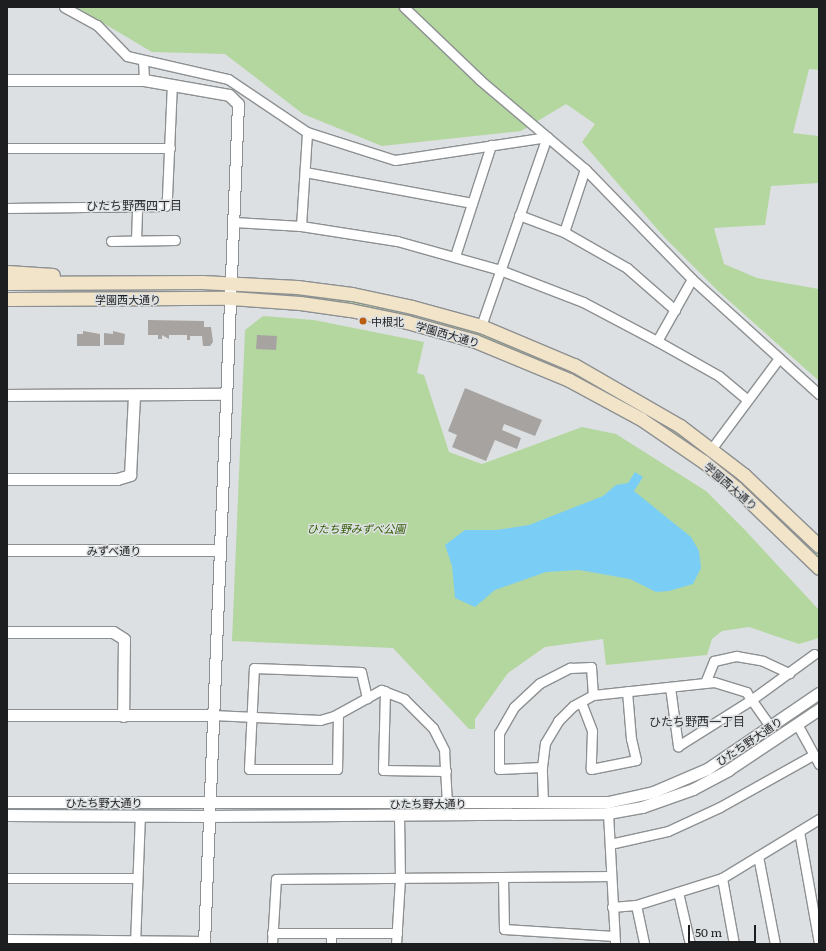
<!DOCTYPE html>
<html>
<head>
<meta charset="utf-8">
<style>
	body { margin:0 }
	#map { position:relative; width:826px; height:951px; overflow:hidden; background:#dde0e2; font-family:Literata,"Noto Sans JP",serif }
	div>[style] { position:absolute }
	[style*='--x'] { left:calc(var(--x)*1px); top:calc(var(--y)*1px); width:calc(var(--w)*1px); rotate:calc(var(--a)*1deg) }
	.green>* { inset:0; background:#b4d79f }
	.water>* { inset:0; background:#7acef6 }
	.building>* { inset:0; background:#a6a3a1 }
	.roads { filter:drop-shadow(1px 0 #8d9092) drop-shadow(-1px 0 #8d9092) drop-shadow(0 1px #8d9092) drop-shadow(0 -1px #8d9092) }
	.minor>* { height:9px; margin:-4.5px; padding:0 4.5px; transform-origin:4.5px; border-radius:4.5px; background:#fff }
	.tertiary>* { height:11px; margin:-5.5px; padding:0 5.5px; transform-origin:5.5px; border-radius:5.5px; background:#fff }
	.secondary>* { height:13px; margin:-6.5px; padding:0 6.5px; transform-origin:6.5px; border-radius:6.5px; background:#f2e4c8 }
	.dots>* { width:11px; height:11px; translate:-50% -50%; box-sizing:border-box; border:2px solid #dde0e2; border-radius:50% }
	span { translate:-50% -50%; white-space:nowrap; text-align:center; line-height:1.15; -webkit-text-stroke:3px #dde0e2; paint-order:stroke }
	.street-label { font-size:11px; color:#1d1e1f }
	.poi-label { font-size:11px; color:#1d1e1f }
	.left { translate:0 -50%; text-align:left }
	.park-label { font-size:11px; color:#2f5b00; font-style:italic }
	.neighbourhood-label { font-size:12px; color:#2c2e30 }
	.frame { position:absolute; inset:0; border:8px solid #1d1e1f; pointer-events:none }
	.scale { position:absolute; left:688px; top:925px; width:68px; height:18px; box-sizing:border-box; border:2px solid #1d1e1f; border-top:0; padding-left:5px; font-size:12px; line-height:14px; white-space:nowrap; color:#1d1e1f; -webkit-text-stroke:3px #dde0e2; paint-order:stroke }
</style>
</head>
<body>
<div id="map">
	<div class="green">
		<div style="clip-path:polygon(76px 7px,819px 7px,819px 70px,809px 69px,793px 133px,819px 136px,819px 183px,771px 186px,765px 225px,714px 228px,724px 264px,757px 278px,819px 289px,819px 381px,717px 290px,664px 237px,582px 142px,595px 124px,566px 104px,521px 131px,382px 146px,303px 114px,225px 54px,152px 52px)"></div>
		<div style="clip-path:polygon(259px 289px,385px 304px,480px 331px,582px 372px,673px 426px,736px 474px,819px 552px,819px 562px,748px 491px,559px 370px,333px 302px)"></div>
		<div style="clip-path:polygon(263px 316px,314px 320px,424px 342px,417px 373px,424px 375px,449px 452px,482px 464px,582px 427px,616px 434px,706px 491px,744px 529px,819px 610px,819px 638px,799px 644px,749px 627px,722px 631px,712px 639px,707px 655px,606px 665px,603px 639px,545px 647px,508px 673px,475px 719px,475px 729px,469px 729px,393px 648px,232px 641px,245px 330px)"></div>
	</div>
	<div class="water">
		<div style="clip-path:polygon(635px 472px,643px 477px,634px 491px,691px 537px,699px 551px,701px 568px,693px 584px,669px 591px,656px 592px,630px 579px,579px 570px,546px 572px,495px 590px,475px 607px,455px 598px,452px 566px,445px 545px,465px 530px,496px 530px,529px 525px,603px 496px,616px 485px,628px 483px)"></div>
	</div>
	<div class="building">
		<div style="clip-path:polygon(148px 320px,204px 321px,204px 327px,211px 327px,213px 342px,210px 346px,203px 346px,202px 336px,190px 336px,190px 340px,187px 340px,187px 335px,169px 335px,169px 339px,162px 335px,162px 339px,158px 339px,158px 335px,148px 335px)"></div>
		<div style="clip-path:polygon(83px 331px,100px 334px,100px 346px,77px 346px,77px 334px,83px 334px)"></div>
		<div style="clip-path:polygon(113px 331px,125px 334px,124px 345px,104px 345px,104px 333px,113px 334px)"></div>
		<div style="clip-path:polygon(257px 335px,277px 336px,276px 350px,256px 349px)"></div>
		<div style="clip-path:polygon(465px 388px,542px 420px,535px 436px,504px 424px,502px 430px,521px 438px,517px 449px,495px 440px,486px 461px,452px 447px,457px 435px,448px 431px)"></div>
	</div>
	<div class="roads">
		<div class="minor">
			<div style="--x:64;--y:7;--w:38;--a:29"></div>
			<div style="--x:97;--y:25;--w:43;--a:45.9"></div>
			<div style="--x:127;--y:56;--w:104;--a:12.8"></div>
			<div style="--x:228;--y:79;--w:95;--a:33.9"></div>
			<div style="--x:307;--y:132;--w:92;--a:17.7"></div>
			<div style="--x:395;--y:160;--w:154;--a:-8.6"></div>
			<div style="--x:404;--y:7;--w:105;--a:43.8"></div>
			<div style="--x:480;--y:80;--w:138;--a:40.3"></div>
			<div style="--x:585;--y:169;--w:153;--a:45.8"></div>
			<div style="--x:692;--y:279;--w:171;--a:42.2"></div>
			<div style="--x:143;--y:60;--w:20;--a:87"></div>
			<div style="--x:7;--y:148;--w:163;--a:0"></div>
			<div style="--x:305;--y:172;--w:170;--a:10.5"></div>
			<div style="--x:7;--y:208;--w:158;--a:-0.7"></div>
			<div style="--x:165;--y:206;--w:9;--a:-77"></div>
			<div style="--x:167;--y:197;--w:113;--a:-87.5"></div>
			<div style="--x:519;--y:215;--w:48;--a:20.7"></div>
			<div style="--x:564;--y:232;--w:73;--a:29.7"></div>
			<div style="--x:627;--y:268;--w:64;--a:41.2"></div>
			<div style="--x:234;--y:222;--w:67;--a:3.4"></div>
			<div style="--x:301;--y:226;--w:97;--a:8.9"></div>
			<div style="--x:397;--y:241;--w:107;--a:15.7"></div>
			<div style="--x:500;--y:270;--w:89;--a:21.1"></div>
			<div style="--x:583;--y:302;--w:84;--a:27.8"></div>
			<div style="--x:657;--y:341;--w:71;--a:29.4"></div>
			<div style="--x:719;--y:376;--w:35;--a:40"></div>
			<div style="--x:301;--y:226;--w:94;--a:-86.3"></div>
			<div style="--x:564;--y:232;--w:66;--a:-71.6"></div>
			<div style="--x:136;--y:240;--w:33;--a:-88"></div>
			<div style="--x:111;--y:241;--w:64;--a:-0.9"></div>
			<div style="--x:455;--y:256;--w:117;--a:-72"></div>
			<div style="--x:481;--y:326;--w:200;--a:-70.8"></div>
			<div style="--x:657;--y:341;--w:71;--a:-60.6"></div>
			<div style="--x:712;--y:448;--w:112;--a:-53.3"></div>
			<div style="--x:705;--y:683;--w:24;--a:-68"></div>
			<div style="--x:714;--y:661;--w:23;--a:-13"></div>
			<div style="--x:736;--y:656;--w:27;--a:10"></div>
			<div style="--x:763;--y:661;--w:29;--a:25"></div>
			<div style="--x:670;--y:687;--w:60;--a:82.3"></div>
			<div style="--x:678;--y:746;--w:86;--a:-32.2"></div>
			<div style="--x:751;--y:700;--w:78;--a:-36.1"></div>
			<div style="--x:385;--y:691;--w:79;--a:91.5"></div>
			<div style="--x:383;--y:770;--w:63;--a:0.9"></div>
			<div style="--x:581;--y:702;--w:31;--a:69"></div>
			<div style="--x:592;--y:731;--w:38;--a:92"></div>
			<div style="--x:591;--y:769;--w:46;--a:-11.3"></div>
			<div style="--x:636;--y:760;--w:22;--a:-103"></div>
			<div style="--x:631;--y:739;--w:48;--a:-94.8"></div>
			<div style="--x:338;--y:714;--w:55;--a:91"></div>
			<div style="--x:337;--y:769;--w:88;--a:180"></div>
			<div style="--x:249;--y:769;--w:101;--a:-87.2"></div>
			<div style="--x:254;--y:668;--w:107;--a:2.1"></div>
			<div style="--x:361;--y:672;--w:27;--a:77"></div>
			<div style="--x:212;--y:715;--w:108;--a:2.7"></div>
			<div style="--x:320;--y:720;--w:15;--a:-16"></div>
			<div style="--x:334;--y:716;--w:54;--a:-29"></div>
			<div style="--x:381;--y:690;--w:25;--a:21"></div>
			<div style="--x:404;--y:699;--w:41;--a:45"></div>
			<div style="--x:433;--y:728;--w:25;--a:63"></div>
			<div style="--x:444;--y:750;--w:53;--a:86.8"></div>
			<div style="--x:797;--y:724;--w:46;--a:61.2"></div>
			<div style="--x:542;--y:767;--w:43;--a:177.3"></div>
			<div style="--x:499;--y:769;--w:36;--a:-90"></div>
			<div style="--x:499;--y:733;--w:30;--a:-60"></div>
			<div style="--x:514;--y:707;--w:35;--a:-43"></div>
			<div style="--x:540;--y:683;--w:34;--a:-27"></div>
			<div style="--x:570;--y:668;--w:21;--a:-3"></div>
			<div style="--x:591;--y:667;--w:28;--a:86"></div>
			<div style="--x:543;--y:803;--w:36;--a:-92"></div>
			<div style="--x:542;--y:767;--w:24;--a:-83"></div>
			<div style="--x:545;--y:743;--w:26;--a:-59"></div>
			<div style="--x:558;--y:721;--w:21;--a:-45"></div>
			<div style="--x:573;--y:706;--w:23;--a:-29"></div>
			<div style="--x:593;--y:695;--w:122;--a:-6.1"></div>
			<div style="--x:714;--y:682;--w:34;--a:17"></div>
			<div style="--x:746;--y:692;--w:42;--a:54.8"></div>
			<div style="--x:608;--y:813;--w:131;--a:86.9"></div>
			<div style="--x:799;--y:831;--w:114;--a:79.9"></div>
			<div style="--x:610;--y:844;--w:59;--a:-12.6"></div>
			<div style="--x:668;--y:831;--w:57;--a:-24.8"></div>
			<div style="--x:720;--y:807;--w:107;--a:-29.2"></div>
			<div style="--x:758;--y:856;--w:90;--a:79.1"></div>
			<div style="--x:503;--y:877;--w:52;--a:88.9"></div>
			<div style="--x:504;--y:929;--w:110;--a:3.6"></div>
			<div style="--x:7;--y:878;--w:130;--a:0"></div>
			<div style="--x:722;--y:878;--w:67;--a:79.7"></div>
			<div style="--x:678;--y:892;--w:53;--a:77"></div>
			<div style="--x:636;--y:905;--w:40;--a:78"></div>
			<div style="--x:612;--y:907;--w:24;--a:-5"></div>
			<div style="--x:636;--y:905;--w:90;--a:-17.4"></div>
			<div style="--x:722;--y:878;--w:114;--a:-31.3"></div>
			<div style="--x:272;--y:933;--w:125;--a:0"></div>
			<div style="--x:7;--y:939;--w:197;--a:0.6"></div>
			<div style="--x:135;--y:944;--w:128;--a:-87.8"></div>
			<div style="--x:272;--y:944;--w:65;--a:-86.5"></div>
			<div style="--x:276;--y:879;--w:335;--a:-0.5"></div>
			<div style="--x:331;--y:944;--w:11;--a:-90"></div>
			<div style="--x:396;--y:944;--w:66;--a:-86.5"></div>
			<div style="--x:400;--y:878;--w:63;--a:-90.9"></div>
		</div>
		<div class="tertiary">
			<div style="--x:7;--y:80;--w:137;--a:0"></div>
			<div style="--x:144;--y:80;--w:86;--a:10"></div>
			<div style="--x:229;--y:95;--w:13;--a:45"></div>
			<div style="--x:238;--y:104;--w:841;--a:92.32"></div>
			<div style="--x:7;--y:395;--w:219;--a:-0.3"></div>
			<div style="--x:7;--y:479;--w:110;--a:0"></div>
			<div style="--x:117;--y:479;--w:14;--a:-17"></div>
			<div style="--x:130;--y:475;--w:80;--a:-87.1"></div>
			<div style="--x:7;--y:550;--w:213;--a:0"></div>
			<div style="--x:7;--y:632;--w:106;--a:0"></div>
			<div style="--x:113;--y:632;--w:13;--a:32"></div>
			<div style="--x:124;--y:639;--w:77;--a:90.7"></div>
			<div style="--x:7;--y:715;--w:205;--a:0"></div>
			<div style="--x:7;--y:802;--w:601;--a:0"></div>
			<div style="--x:608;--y:802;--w:46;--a:-12.5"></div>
			<div style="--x:653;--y:792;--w:59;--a:-23.1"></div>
			<div style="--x:707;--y:769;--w:135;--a:-34.2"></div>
			<div style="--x:7;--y:815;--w:201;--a:0.3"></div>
			<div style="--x:208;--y:816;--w:400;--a:-0.4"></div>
			<div style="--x:608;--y:813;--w:35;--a:-10"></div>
			<div style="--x:642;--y:807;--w:54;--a:-19.4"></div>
			<div style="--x:693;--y:789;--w:40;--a:-28"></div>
			<div style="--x:728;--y:770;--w:110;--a:-33.8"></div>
		</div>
		<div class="secondary">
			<div style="--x:7;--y:272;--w:46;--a:3.7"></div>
			<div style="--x:7;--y:283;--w:195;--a:-0.3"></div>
			<div style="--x:202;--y:282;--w:95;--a:3"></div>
			<div style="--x:297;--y:287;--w:55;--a:7.3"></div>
			<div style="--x:352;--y:294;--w:61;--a:12.2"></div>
			<div style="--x:412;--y:307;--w:72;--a:15.4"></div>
			<div style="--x:481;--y:326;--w:101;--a:22.8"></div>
			<div style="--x:574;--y:365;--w:122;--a:29.9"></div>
			<div style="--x:680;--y:426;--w:81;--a:37.4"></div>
			<div style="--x:744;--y:475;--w:103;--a:43.4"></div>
			<div style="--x:7;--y:299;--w:224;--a:-0.3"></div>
			<div style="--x:231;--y:298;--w:69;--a:4.1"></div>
			<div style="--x:300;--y:303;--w:50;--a:8"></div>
			<div style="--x:350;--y:310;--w:58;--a:11.9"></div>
			<div style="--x:407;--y:322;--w:71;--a:15.6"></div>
			<div style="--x:475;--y:341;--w:102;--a:22.5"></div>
			<div style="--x:569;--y:380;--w:82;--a:28.4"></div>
			<div style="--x:641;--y:419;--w:76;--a:34.3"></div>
			<div style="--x:704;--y:462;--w:41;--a:39.1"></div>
			<div style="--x:736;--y:488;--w:115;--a:43.9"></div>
		</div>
	</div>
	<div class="dots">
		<div style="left:363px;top:321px;background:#bb5e0f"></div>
	</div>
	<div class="street-label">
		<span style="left:128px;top:299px">学園西大通り</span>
		<span style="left:448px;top:334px;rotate:16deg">学園西大通り</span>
		<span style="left:731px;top:486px;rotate:41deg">学園西大通り</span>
		<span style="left:114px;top:550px">みずべ通り</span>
		<span style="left:749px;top:741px;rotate:-34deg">ひたち野大通り</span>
		<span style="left:104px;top:802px">ひたち野大通り</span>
		<span style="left:428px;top:803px">ひたち野大通り</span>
	</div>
	<div class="poi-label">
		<span class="left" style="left:371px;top:321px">中根北</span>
	</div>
	<div class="park-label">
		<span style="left:356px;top:528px">ひたち野みずべ公園</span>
	</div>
	<div class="neighbourhood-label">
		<span style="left:134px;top:206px">ひたち野西四丁目</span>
		<span style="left:697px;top:722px">ひたち野西一丁目</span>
	</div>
	<div class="frame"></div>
	<div class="scale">50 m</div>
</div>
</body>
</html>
